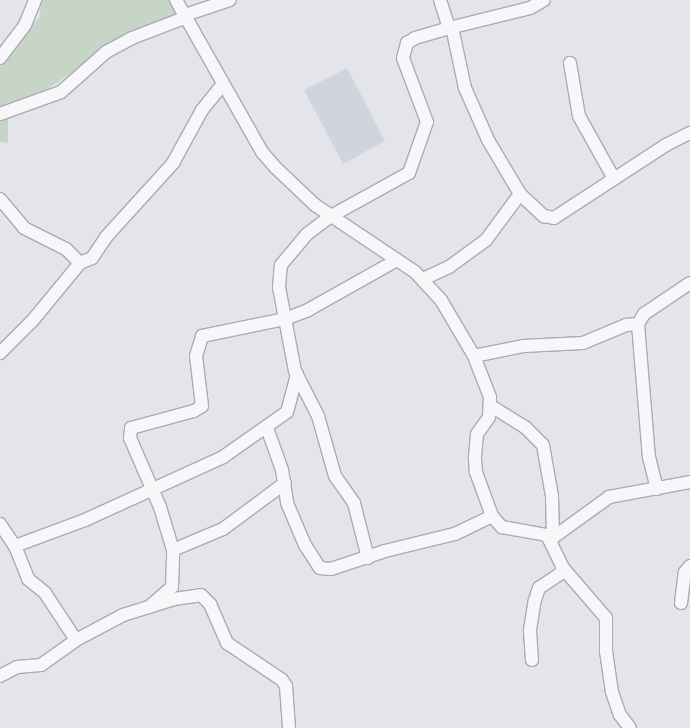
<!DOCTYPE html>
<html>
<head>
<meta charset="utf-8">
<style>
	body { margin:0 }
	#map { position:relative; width:690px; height:728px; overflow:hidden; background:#e4e5eb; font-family:Poppins,sans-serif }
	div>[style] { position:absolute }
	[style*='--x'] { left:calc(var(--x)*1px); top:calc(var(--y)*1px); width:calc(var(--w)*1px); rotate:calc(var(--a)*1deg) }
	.built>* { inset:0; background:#d2d4dd }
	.green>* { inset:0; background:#c6d5c5 }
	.roads { filter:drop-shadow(1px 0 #a9abb6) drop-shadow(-1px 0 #a9abb6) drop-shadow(0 1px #a9abb6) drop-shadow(0 -1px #a9abb6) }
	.minor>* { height:12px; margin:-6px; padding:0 6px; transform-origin:6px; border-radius:6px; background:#f7f7fa }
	span { translate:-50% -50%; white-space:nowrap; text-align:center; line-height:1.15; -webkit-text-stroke:4px #f4f5f9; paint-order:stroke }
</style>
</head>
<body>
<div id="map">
	<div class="built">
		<div style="clip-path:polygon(347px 68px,385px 141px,343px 164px,304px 90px)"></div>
	</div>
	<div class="green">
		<div style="clip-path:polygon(42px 0,174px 0,181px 17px,117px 44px,19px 107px,8px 115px,8px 143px,0 142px,0 55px,39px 18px)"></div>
	</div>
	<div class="roads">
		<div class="minor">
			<div style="--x:176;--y:0;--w:175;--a:60.5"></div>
			<div style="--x:262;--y:152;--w:21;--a:49"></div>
			<div style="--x:276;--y:168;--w:54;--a:43.5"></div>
			<div style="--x:315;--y:205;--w:120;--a:33.8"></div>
			<div style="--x:415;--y:272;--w:38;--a:47"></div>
			<div style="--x:441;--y:300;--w:65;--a:59.5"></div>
			<div style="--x:474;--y:356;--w:44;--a:68.7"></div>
			<div style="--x:490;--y:397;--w:20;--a:93"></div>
			<div style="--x:489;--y:417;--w:21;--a:125"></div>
			<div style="--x:477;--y:434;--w:25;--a:95"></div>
			<div style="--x:475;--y:459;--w:13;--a:86"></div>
			<div style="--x:476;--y:472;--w:47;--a:70"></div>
			<div style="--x:492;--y:516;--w:15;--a:48"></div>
			<div style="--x:502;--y:527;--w:46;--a:10.1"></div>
			<div style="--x:547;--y:535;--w:37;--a:64"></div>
			<div style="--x:563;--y:568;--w:66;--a:49.3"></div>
			<div style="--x:606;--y:618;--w:33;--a:90"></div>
			<div style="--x:606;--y:651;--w:41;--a:81.7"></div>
			<div style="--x:612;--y:692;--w:24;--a:71"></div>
			<div style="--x:620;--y:715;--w:16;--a:52"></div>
			<div style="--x:440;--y:0;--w:29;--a:72"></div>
			<div style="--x:185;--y:15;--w:47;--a:-18.4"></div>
			<div style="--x:452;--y:27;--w:62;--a:78"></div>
			<div style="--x:465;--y:88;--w:57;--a:66.1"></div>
			<div style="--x:488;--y:140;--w:63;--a:59.3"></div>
			<div style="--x:520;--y:194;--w:33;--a:43"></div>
			<div style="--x:544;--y:216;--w:10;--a:11"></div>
			<div style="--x:554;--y:218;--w:134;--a:-33.1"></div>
			<div style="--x:666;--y:145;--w:27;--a:-27"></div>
			<div style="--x:0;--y:58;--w:41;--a:-52.9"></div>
			<div style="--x:25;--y:25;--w:27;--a:-68"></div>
			<div style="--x:570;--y:63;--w:54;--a:80.4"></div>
			<div style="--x:579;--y:116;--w:72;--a:60.9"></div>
			<div style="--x:0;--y:114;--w:65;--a:-19.8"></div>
			<div style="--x:61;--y:92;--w:60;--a:-41.6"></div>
			<div style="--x:106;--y:52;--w:30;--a:-28"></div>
			<div style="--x:132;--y:38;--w:59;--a:-20.9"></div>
			<div style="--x:0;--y:199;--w:38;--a:50"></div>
			<div style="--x:24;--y:228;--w:47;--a:26.6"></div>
			<div style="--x:66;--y:249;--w:20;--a:45"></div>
			<div style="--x:80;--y:263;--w:74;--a:129.5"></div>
			<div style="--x:33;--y:320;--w:47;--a:135"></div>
			<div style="--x:80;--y:263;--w:13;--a:-23"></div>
			<div style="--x:92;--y:258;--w:25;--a:-56"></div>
			<div style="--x:106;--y:237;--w:100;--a:-47.8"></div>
			<div style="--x:173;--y:163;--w:60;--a:-61.3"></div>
			<div style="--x:202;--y:110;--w:33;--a:-51"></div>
			<div style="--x:423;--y:279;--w:29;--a:-25"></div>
			<div style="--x:449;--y:267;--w:46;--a:-36.1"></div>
			<div style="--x:486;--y:240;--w:57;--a:-53.5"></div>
			<div style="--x:474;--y:356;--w:50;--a:-11.5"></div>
			<div style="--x:523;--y:346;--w:60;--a:-2.9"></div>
			<div style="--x:583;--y:343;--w:47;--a:-22.7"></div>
			<div style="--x:626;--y:325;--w:12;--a:-5"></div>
			<div style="--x:491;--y:406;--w:40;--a:32"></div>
			<div style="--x:525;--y:427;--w:25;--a:45"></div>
			<div style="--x:543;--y:445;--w:52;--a:80"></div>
			<div style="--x:552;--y:496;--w:42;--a:88.6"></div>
			<div style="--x:267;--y:428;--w:45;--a:70.3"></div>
			<div style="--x:282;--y:470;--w:33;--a:81"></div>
			<div style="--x:287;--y:503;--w:46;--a:66.8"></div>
			<div style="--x:305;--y:545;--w:27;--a:57"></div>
			<div style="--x:320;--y:568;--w:11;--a:5"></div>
			<div style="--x:331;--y:569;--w:57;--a:-18.4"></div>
			<div style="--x:385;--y:551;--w:72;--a:-13.7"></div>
			<div style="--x:455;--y:534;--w:41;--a:-25.9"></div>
			<div style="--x:657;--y:489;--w:32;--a:-104"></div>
			<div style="--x:649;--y:458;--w:134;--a:-94.7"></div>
			<div style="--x:638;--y:324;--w:12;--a:-59"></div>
			<div style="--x:644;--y:314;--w:55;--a:-34"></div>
			<div style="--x:0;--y:524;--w:27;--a:56"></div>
			<div style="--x:15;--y:546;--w:35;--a:68"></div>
			<div style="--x:28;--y:579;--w:22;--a:39"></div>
			<div style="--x:45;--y:593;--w:56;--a:56.6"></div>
			<div style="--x:551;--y:539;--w:72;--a:-35.9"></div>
			<div style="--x:609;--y:497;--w:82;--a:-10.5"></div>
			<div style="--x:15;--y:546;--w:75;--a:-20.4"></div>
			<div style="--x:85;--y:520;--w:152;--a:-24.5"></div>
			<div style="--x:223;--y:457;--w:78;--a:-35.1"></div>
			<div style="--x:287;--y:412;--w:39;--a:-75"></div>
			<div style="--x:173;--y:550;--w:54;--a:-22.8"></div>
			<div style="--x:223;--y:529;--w:77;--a:-36.6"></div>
			<div style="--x:368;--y:558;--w:57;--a:-104.3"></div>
			<div style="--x:354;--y:503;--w:33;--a:-125"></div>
			<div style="--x:335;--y:476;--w:62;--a:-105.8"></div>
			<div style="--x:318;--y:416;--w:51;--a:-117.1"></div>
			<div style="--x:295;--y:371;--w:86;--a:-100.8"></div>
			<div style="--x:279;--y:287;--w:22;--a:-85"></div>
			<div style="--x:281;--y:265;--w:40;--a:-50"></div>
			<div style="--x:307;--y:234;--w:30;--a:-37"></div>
			<div style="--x:331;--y:216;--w:89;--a:-28.9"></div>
			<div style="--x:409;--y:173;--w:54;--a:-70.6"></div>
			<div style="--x:427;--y:122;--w:68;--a:-110.6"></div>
			<div style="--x:403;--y:58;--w:16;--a:-75"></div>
			<div style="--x:407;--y:43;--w:9;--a:-32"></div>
			<div style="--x:415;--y:38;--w:35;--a:-16"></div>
			<div style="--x:449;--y:28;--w:83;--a:-13.9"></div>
			<div style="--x:530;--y:8;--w:16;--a:-30"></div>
			<div style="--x:681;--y:603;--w:31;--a:-83"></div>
			<div style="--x:685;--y:572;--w:8;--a:-50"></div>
			<div style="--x:149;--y:607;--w:30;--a:-41"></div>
			<div style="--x:172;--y:587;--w:37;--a:-88"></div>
			<div style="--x:173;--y:550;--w:45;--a:-106.8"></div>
			<div style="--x:160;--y:507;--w:75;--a:-113.5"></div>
			<div style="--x:130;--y:438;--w:10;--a:-84"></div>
			<div style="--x:131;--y:428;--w:65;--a:-15.1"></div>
			<div style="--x:194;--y:411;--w:9;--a:-32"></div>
			<div style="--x:202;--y:406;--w:50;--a:-96.8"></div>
			<div style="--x:196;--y:356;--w:21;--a:-73"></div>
			<div style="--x:202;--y:336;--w:85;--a:-11.6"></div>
			<div style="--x:285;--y:319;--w:25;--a:-21"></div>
			<div style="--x:308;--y:310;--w:102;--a:-29.3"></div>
			<div style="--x:532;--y:660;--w:30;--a:-94"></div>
			<div style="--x:530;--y:630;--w:30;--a:-81"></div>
			<div style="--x:535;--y:600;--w:13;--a:-72"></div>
			<div style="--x:539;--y:588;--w:25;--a:-34"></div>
			<div style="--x:560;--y:574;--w:7;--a:-63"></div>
			<div style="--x:0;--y:676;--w:19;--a:-28"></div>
			<div style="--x:17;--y:667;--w:24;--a:-5"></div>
			<div style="--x:41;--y:665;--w:43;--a:-35.5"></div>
			<div style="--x:76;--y:640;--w:53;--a:-28"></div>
			<div style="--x:123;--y:615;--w:53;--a:-17.4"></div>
			<div style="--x:174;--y:599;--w:27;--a:-8"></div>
			<div style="--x:201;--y:595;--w:13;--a:45"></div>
			<div style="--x:210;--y:604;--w:43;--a:66.4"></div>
			<div style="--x:227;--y:643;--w:66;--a:33.9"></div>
			<div style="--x:282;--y:680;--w:7;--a:56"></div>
			<div style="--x:286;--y:686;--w:42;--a:85.9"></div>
		</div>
	</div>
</div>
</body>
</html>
